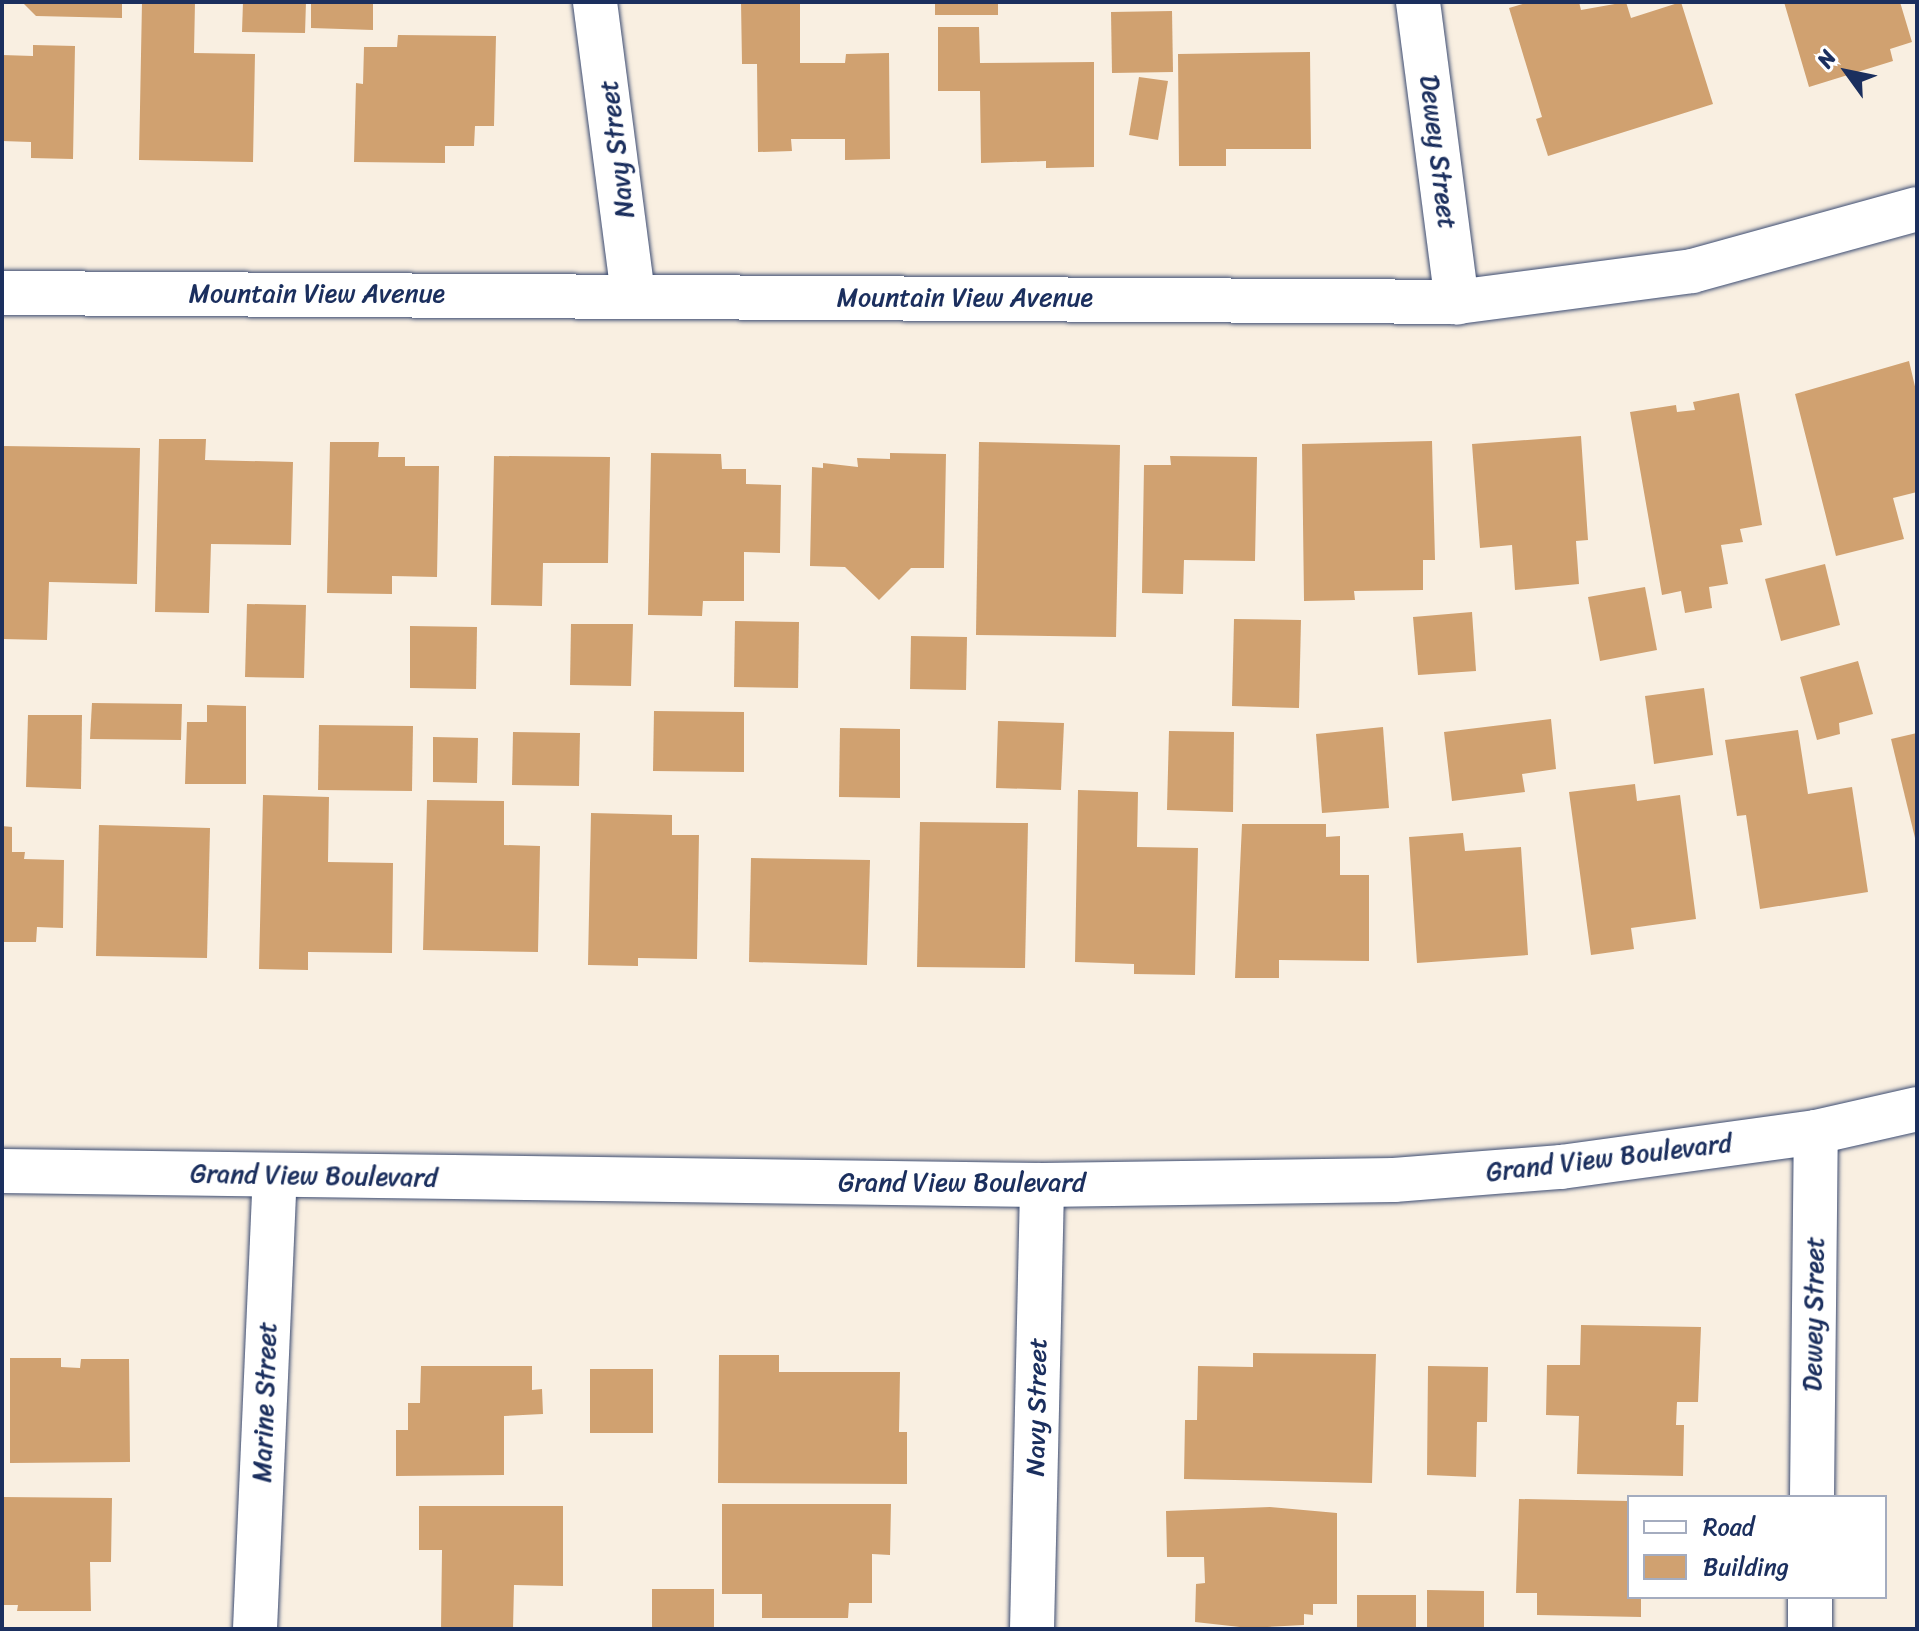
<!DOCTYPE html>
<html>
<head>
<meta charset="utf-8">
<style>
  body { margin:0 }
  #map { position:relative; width:1919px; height:1631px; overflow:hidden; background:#f9efe1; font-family:Sriracha,sans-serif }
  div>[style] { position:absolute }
  .building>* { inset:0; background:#d0a170 }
  .roads { filter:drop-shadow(0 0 2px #3c4c72) drop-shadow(0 0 2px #3c4c72) }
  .minor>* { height:44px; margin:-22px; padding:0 22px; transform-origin:22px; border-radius:22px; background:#fff }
  .tertiary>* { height:44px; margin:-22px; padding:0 22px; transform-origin:22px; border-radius:22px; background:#fff }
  span { translate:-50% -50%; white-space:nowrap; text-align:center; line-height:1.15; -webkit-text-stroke:8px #fff; paint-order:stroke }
  .street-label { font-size:26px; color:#1b2f5e }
  .frame { position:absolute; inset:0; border:4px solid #1b2f5e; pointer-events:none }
  .legend { position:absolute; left:1627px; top:1495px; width:260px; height:104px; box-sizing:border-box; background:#fff; border:2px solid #a4acbf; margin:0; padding:10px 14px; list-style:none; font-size:24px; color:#1b2f5e }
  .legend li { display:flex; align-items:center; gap:16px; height:40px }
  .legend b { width:40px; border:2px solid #a4acbf }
  .north { position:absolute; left:1807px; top:32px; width:80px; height:80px; -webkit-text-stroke:6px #fff; paint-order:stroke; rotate:303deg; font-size:22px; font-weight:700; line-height:32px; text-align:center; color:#1b2f5e }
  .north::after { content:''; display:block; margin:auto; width:28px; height:36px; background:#1b2f5e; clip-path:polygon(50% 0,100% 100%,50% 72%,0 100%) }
</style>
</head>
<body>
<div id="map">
  <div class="building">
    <div style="clip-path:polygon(22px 2px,122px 2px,122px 18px,36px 16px)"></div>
    <div style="clip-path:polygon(142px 2px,195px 2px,194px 53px,255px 54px,253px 162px,139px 160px)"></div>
    <div style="clip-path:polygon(243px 2px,306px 2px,305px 33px,242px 32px)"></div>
    <div style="clip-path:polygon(311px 2px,373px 2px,373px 30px,311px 28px)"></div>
    <div style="clip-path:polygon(741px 2px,800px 2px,800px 63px,845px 63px,846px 54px,889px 53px,890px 159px,845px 160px,845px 139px,791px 139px,792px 151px,758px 152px,757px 64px,742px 64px)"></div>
    <div style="clip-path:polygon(935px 2px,998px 2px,998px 15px,935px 15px)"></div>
    <div style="clip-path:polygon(1529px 2px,1579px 2px,1581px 10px,1626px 2px,1631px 18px,1681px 2px,1713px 104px,1548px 156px,1536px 119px,1542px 117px,1509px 8px)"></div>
    <div style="clip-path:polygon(1784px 2px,1900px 2px,1912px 42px,1890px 49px,1893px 61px,1809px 87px)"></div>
    <div style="clip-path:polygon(1172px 11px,1173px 72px,1112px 73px,1111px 12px)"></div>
    <div style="clip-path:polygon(938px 27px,979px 27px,980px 63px,1094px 62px,1094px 167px,1046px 168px,1046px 161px,981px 163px,980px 91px,938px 91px)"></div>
    <div style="clip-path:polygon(398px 35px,496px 36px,494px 126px,475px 126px,474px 146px,445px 146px,445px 163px,354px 162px,356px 83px,363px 84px,364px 47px,397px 47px)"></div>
    <div style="clip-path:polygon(33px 45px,75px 46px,73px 159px,31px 158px,31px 142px,2px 141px,2px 55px,33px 56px)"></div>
    <div style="clip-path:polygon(1310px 52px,1311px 149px,1226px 149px,1226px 166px,1179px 166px,1178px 54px)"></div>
    <div style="clip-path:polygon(1139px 77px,1168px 81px,1158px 140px,1129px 135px)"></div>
    <div style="clip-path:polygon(1909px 361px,1917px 395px,1917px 492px,1893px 498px,1904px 539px,1836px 556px,1795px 394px)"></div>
    <div style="clip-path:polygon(1739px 393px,1762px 525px,1740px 529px,1743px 542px,1721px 545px,1728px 584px,1709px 587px,1712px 608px,1685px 613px,1681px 591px,1662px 595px,1630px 412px,1676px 405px,1677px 412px,1695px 410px,1693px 402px)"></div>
    <div style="clip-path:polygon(1581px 436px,1588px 540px,1576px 541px,1579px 584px,1515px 590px,1512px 545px,1480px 548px,1472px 444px)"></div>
    <div style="clip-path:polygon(159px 439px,206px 439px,205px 460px,293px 462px,291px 545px,211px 544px,209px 613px,155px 612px)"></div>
    <div style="clip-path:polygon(1432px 441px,1435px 560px,1423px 560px,1423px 590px,1354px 591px,1355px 600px,1304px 601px,1302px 444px)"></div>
    <div style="clip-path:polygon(330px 442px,379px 442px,378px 457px,405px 457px,405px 466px,439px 466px,437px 577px,392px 576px,392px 594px,327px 593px)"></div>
    <div style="clip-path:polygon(979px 442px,1120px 445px,1116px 637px,976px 635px)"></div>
    <div style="clip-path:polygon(2px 446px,140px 448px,137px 584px,49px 582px,47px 640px,2px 639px)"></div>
    <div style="clip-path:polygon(651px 453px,721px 454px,722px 469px,746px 469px,746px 484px,781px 485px,780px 553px,744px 552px,744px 601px,703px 601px,702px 616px,648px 615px)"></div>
    <div style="clip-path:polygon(890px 453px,946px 454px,944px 568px,911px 568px,879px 600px,845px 567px,810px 566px,812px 467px,823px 468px,823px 463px,858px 467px,857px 458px,890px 459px)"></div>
    <div style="clip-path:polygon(494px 456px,610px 457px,608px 563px,543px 563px,542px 606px,491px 605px)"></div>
    <div style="clip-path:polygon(1170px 456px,1257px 457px,1255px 561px,1184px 560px,1183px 594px,1142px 593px,1144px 465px,1171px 465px)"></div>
    <div style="clip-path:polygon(1825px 564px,1840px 625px,1781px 641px,1765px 579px)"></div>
    <div style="clip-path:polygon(1645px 587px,1657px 650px,1600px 661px,1588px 597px)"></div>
    <div style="clip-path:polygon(247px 604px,306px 605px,304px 678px,245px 677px)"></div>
    <div style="clip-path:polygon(1472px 612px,1476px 671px,1418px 675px,1413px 617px)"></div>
    <div style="clip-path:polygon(1234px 619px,1301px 620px,1299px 708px,1232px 706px)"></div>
    <div style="clip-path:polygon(735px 621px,799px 622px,798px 688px,734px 687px)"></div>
    <div style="clip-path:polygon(571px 624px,633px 624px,631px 686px,570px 685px)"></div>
    <div style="clip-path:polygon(410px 626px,477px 627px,476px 689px,410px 688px)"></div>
    <div style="clip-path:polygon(911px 636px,967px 637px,966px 690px,910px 689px)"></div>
    <div style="clip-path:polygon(1858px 661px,1873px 714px,1839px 723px,1840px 734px,1817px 740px,1800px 677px)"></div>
    <div style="clip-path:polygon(1704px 688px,1713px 755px,1654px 764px,1645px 696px)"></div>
    <div style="clip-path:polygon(92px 703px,182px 704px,181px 740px,90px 739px)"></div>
    <div style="clip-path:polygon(207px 705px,246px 706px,246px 784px,185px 784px,187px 722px,207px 722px)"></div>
    <div style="clip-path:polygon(654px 711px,744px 712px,744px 772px,653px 771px)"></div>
    <div style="clip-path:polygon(28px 715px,82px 715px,81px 789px,26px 787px)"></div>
    <div style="clip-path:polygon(1551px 719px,1556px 769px,1522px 774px,1525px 792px,1452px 801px,1444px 732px)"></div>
    <div style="clip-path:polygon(998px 721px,1064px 723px,1061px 790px,996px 788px)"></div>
    <div style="clip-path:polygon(319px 725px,413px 726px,412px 791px,318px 790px)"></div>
    <div style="clip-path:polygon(1383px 727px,1389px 808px,1322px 813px,1316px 734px)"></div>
    <div style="clip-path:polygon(840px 728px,900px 729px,900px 798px,839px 797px)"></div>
    <div style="clip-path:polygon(1798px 730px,1808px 794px,1852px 787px,1868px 892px,1760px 909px,1746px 815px,1737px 816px,1725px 740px)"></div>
    <div style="clip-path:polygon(1169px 731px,1234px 732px,1233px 812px,1167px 810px)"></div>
    <div style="clip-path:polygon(513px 732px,580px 733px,579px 786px,512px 785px)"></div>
    <div style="clip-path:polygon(1917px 733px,1917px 842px,1916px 842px,1891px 739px)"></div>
    <div style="clip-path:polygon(433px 737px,478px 738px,477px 783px,433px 782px)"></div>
    <div style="clip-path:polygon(1635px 784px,1637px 801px,1680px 795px,1696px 919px,1631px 928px,1634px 949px,1591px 955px,1569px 792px)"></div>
    <div style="clip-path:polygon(1078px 790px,1138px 792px,1137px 847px,1198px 848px,1195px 975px,1134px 974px,1134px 964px,1075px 962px)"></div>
    <div style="clip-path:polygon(263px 795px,329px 797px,328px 862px,393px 863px,392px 953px,308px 952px,308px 970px,259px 969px)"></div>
    <div style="clip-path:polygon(427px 800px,504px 801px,504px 845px,540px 846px,538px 952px,423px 950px)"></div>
    <div style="clip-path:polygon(591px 813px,672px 815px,672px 835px,699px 835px,697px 959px,638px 958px,638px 966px,588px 965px)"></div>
    <div style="clip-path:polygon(920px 822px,1028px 823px,1025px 968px,917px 967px)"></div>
    <div style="clip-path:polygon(1242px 824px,1326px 824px,1326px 837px,1340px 836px,1340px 875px,1369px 875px,1369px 961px,1279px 960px,1279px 978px,1235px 978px)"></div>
    <div style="clip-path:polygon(99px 825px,210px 828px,207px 958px,96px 956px)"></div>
    <div style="clip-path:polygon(2px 826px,12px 827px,12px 852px,25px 852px,24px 859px,64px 860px,63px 928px,37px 927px,36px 942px,2px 942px)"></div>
    <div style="clip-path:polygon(1463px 833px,1465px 851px,1521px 847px,1528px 955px,1417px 963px,1409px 837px)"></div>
    <div style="clip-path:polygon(751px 858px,870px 860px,867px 965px,749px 962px)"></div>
    <div style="clip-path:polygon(1581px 1325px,1701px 1327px,1698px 1402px,1677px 1402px,1676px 1425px,1684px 1425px,1683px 1476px,1577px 1474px,1579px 1416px,1546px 1415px,1547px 1365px,1580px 1365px)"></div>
    <div style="clip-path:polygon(1253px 1353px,1376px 1354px,1372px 1483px,1184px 1479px,1185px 1420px,1197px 1420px,1198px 1366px,1253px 1367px)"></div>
    <div style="clip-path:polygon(719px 1355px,779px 1355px,779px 1372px,900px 1372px,899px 1432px,907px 1432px,907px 1484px,718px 1483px)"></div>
    <div style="clip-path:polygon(10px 1358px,61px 1358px,61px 1367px,80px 1368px,81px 1359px,129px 1359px,130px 1462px,10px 1463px)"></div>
    <div style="clip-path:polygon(421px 1366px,532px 1366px,532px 1390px,542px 1389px,543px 1414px,504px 1416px,504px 1475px,396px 1476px,396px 1430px,408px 1430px,408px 1403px,420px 1403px)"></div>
    <div style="clip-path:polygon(1428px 1366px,1488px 1367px,1487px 1422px,1477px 1422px,1476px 1477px,1427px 1475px)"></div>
    <div style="clip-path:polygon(590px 1369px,653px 1369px,653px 1433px,590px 1433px)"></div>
    <div style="clip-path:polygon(2px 1497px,112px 1498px,111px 1562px,90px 1562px,91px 1611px,17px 1611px,18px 1605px,2px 1605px)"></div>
    <div style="clip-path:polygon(1519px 1499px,1629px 1501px,1629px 1597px,1641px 1597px,1641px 1617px,1537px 1615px,1537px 1593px,1516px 1593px)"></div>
    <div style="clip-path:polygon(722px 1504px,891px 1504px,890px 1555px,872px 1554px,872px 1603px,849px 1603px,848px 1618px,762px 1618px,762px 1594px,722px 1594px)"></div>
    <div style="clip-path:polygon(419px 1506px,563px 1506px,563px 1586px,514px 1585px,513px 1629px,441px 1629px,442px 1550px,419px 1550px)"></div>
    <div style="clip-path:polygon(1270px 1507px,1337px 1513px,1337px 1604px,1313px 1604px,1313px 1615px,1304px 1614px,1304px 1625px,1249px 1628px,1195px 1622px,1196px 1584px,1205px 1583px,1204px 1557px,1167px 1557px,1166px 1511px)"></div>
    <div style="clip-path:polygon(652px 1589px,714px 1589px,714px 1629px,652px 1629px)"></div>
    <div style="clip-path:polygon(1427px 1590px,1484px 1591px,1484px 1629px,1427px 1629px)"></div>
    <div style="clip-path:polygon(1357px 1595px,1416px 1595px,1416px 1629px,1357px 1629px)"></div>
  </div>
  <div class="roads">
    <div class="minor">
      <div style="left:595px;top:2px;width:296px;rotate:82.6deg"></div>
      <div style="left:1418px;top:2px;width:303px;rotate:82.6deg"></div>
      <div style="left:2px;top:293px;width:1455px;rotate:0.35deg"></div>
      <div style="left:1457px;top:302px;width:237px;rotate:-7.5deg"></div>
      <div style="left:1692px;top:271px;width:233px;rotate:-15.4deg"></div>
      <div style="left:1812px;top:1497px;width:365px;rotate:-89.4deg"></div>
      <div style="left:255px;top:1629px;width:454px;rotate:-87.5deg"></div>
      <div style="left:1032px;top:1629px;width:444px;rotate:-88.7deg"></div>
      <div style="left:1810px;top:1629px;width:32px;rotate:-90deg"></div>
    </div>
    <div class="tertiary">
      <div style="left:2px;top:1171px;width:1040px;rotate:0.77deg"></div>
      <div style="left:1042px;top:1185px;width:352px;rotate:-0.8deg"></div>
      <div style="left:1394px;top:1180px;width:168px;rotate:-4.5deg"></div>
      <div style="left:1561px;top:1167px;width:257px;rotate:-7.8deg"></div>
      <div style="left:1816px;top:1132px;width:104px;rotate:-12.8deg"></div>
    </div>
  </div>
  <div class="street-label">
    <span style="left:617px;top:149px;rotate:-97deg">Navy Street</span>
    <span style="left:1438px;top:152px;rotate:83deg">Dewey Street</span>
    <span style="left:317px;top:294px">Mountain View Avenue</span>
    <span style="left:965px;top:298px">Mountain View Avenue</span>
    <span style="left:1609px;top:1158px;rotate:-7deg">Grand View Boulevard</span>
    <span style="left:314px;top:1176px;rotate:1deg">Grand View Boulevard</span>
    <span style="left:962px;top:1183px">Grand View Boulevard</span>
    <span style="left:1814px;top:1314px;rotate:-89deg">Dewey Street</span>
    <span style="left:265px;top:1402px;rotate:-88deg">Marine Street</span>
    <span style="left:1037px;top:1407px;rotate:-89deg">Navy Street</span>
  </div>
  <div class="frame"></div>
  <ul class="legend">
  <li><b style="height:10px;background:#fff"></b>Road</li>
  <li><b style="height:22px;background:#d0a170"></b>Building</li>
  </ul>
  <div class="north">N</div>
</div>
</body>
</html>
